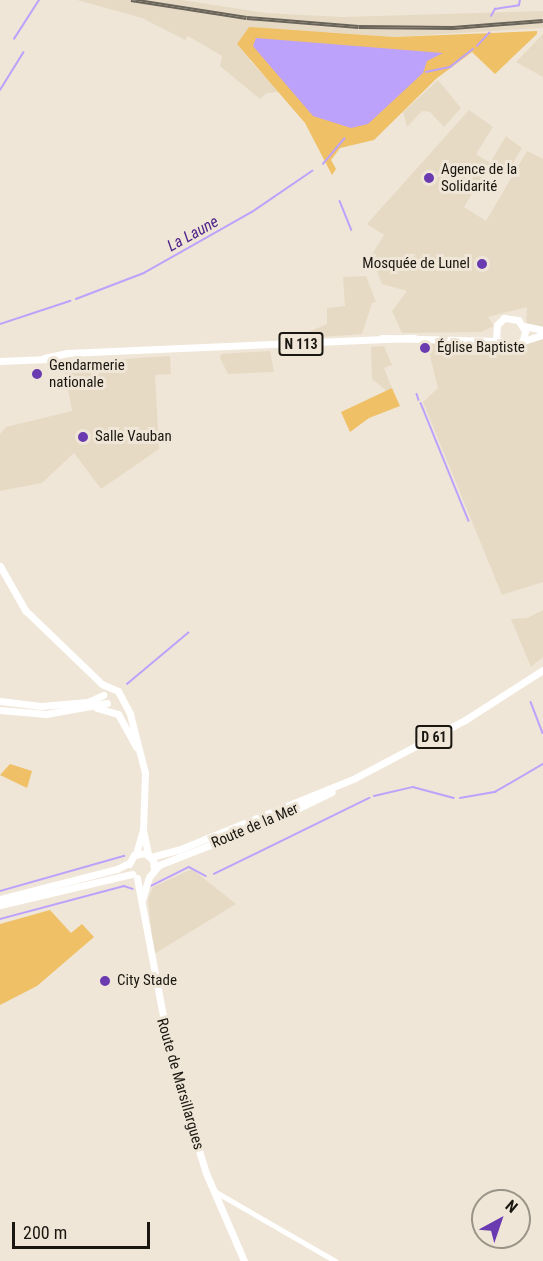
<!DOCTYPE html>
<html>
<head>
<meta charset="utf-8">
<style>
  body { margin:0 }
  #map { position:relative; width:543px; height:1261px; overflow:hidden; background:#efe6d7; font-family:"Roboto Condensed",sans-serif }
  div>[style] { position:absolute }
  .built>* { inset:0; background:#e7dac4 }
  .green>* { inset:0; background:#efc065 }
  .water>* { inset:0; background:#bda2fb }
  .stream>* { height:1.5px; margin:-0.75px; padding:0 0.75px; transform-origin:0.75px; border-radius:0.75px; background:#bda2fb }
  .minor>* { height:5px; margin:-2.5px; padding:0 2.5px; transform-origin:2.5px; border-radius:2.5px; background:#fff }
  .major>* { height:7px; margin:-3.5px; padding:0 3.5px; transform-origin:3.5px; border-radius:3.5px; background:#fff }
  .rail>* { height:4px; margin-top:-2px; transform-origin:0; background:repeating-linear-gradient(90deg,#efe6d7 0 4.5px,#69645a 0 9px); box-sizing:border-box; border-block:2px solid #69645a }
  .dots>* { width:16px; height:16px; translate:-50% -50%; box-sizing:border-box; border:3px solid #efe6d7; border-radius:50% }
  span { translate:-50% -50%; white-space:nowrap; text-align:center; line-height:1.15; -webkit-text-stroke:6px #efe6d7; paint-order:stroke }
  .shield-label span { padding:2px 4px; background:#efe6d7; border:2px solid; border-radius:4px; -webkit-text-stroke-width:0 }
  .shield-label { font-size:14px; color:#1a1711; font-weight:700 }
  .poi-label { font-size:15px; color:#1a1711 }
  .left { translate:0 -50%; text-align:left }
  .right { translate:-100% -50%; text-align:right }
  .street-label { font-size:15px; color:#1a1711 }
  .water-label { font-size:16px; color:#4f248a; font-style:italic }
  .north { position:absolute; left:471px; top:1189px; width:60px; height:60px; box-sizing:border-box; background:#efe6d7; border:2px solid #9a9388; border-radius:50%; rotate:40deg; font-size:16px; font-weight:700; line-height:24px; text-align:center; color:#1a1711 }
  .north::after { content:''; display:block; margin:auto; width:21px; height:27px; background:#6a3ab1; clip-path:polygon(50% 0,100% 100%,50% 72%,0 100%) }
  .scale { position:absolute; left:12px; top:1222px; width:138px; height:27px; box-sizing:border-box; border:3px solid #1a1711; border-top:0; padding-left:8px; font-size:18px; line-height:21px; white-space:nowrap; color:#1a1711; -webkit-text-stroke:4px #efe6d7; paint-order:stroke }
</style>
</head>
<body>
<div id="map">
  <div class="built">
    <div style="clip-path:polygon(77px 0,182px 0,266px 13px,343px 17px,543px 11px,543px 28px,394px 37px,325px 32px,249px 60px,281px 92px,267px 93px,260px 99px,220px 66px,222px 56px,188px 36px,185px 40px,142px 18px)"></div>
    <div style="clip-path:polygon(543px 34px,543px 77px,516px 62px)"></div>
    <div style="clip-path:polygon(438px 80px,461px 108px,444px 127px,430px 112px,422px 111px,407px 127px,403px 112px)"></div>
    <div style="clip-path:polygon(469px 110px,493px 127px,476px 154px,490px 163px,506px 136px,522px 148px,507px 173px,490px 164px,464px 207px,486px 221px,527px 151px,543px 159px,543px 329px,526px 324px,527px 307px,488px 317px,494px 326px,481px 332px,402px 333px,392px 311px,407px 291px,382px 284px,371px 256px,384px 235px,367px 224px)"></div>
    <div style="clip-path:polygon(366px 276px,376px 302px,372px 303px,362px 334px,307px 338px,306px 333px,327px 324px,327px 308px,345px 306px,343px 277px)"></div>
    <div style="clip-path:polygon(532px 339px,543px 339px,543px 582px,502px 595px,423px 402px,438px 388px,427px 344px,491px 341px,503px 351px,522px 349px)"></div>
    <div style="clip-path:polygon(384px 346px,392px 365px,384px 368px,392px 388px,388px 392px,372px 379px,371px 347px)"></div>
    <div style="clip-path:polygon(270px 351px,274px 372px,228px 374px,220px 358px,221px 354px)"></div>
    <div style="clip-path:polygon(170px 356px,171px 374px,155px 375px,159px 449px,101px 489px,74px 453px,42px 483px,0 491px,0 434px,6px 427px,72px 411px,63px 363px)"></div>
    <div style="clip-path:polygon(543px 610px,543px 657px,531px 667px,511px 619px,527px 618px)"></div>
    <div style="clip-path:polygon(192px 869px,236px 904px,154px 954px,148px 900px,153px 887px)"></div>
  </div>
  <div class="green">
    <div style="clip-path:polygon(249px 27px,394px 37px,537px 31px,537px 34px,495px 74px,472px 52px,437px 78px,374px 140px,340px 148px,331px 160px,336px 169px,332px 175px,305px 123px,237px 44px)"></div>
    <div style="clip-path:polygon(392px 388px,400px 406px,369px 418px,350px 432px,341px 412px)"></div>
    <div style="clip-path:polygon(10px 764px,32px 771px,27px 788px,0 775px)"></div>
    <div style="clip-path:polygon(50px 910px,71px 933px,82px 924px,94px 937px,37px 986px,0 1005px,0 924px)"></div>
  </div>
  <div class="water">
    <div style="clip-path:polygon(256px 38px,443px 53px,427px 61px,423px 73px,368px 124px,351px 128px,313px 116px,253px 46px)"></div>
  </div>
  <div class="stream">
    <div style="left:491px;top:16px;width:8px;rotate:-60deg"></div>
    <div style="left:495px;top:9px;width:24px;rotate:-9deg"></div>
    <div style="left:519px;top:5px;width:5px;rotate:-79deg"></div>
    <div style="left:14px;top:39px;width:46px;rotate:-57.3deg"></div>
    <div style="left:477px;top:46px;width:18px;rotate:-47deg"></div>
    <div style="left:426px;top:72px;width:25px;rotate:-12deg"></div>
    <div style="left:450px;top:67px;width:29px;rotate:-38deg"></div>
    <div style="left:0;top:90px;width:44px;rotate:-58.1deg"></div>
    <div style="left:323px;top:164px;width:33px;rotate:-50deg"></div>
    <div style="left:340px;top:201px;width:31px;rotate:68deg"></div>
    <div style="left:76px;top:299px;width:73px;rotate:-20.9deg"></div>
    <div style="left:144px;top:273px;width:124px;rotate:-29.5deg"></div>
    <div style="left:252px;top:212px;width:73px;rotate:-34.3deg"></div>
    <div style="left:0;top:324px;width:74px;rotate:-18.2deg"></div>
    <div style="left:417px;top:394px;width:6px;rotate:72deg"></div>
    <div style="left:421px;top:403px;width:127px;rotate:67.9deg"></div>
    <div style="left:127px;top:684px;width:80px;rotate:-39.9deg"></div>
    <div style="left:531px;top:702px;width:33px;rotate:69deg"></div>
    <div style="left:374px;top:796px;width:40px;rotate:-13deg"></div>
    <div style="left:413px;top:787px;width:42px;rotate:15deg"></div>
    <div style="left:460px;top:798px;width:36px;rotate:-10deg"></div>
    <div style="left:495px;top:792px;width:56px;rotate:-30.3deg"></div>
    <div style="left:214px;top:874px;width:173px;rotate:-26.1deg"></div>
    <div style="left:151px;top:886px;width:42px;rotate:-26.6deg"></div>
    <div style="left:189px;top:867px;width:19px;rotate:28deg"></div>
    <div style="left:0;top:891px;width:129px;rotate:-15.8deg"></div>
    <div style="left:0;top:919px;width:128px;rotate:-14.9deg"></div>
    <div style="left:124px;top:886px;width:9px;rotate:18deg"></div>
  </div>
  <div class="minor">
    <div style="left:214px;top:1191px;width:140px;rotate:30deg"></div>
  </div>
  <div class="major">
    <div style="left:524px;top:326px;width:19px;rotate:12deg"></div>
    <div style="left:382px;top:338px;width:115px;rotate:1.5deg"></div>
    <div style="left:523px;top:340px;width:9px;rotate:-77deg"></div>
    <div style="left:525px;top:331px;width:13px;rotate:-122deg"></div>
    <div style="left:518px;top:320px;width:14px;rotate:-172deg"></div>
    <div style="left:504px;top:318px;width:10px;rotate:135deg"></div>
    <div style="left:497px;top:325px;width:13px;rotate:94deg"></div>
    <div style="left:496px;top:338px;width:13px;rotate:45deg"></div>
    <div style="left:505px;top:347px;width:40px;rotate:-18deg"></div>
    <div style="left:44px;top:358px;width:24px;rotate:-12deg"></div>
    <div style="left:67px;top:353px;width:347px;rotate:-2.5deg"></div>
    <div style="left:0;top:361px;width:48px;rotate:-2.4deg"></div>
    <div style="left:0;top:566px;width:51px;rotate:60.4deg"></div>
    <div style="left:25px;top:610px;width:107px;rotate:43.9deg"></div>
    <div style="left:102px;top:684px;width:17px;rotate:24deg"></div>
    <div style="left:118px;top:691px;width:26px;rotate:62deg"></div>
    <div style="left:130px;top:714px;width:61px;rotate:75.7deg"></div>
    <div style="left:145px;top:773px;width:57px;rotate:92deg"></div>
    <div style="left:143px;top:830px;width:25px;rotate:78deg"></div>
    <div style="left:0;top:701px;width:41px;rotate:7deg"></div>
    <div style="left:41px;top:706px;width:47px;rotate:-4.9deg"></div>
    <div style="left:88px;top:702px;width:17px;rotate:-25deg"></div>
    <div style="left:97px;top:708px;width:22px;rotate:16deg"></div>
    <div style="left:118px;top:714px;width:38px;rotate:61deg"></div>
    <div style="left:0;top:710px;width:46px;rotate:5deg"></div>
    <div style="left:46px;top:714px;width:62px;rotate:-10.2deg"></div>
    <div style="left:136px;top:854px;width:25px;rotate:-74deg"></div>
    <div style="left:151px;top:857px;width:28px;rotate:-15deg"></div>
    <div style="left:178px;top:850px;width:191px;rotate:-22.1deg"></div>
    <div style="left:355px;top:778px;width:124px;rotate:-27.8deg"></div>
    <div style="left:465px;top:720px;width:93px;rotate:-32.7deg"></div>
    <div style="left:129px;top:864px;width:10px;rotate:-61deg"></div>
    <div style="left:134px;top:855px;width:11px;rotate:-10deg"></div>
    <div style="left:145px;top:853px;width:11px;rotate:41deg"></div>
    <div style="left:153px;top:860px;width:9px;rotate:84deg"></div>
    <div style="left:137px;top:878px;width:189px;rotate:79.3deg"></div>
    <div style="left:172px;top:1064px;width:114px;rotate:72.7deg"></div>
    <div style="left:206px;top:1173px;width:96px;rotate:66.6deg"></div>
    <div style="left:0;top:899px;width:121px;rotate:-14.4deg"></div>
    <div style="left:117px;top:869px;width:13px;rotate:-27deg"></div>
    <div style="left:142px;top:900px;width:24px;rotate:-73deg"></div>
    <div style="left:149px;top:877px;width:16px;rotate:-50deg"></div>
    <div style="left:159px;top:865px;width:123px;rotate:-21.4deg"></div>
    <div style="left:274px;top:820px;width:64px;rotate:-25.8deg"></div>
    <div style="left:0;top:905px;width:136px;rotate:-13.2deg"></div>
  </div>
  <div class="rail">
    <div style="left:131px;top:0;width:117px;rotate:8.8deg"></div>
    <div style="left:247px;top:18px;width:112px;rotate:4.6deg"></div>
    <div style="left:359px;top:27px;width:94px;rotate:0.6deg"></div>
    <div style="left:453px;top:28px;width:90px;rotate:-4.4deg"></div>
  </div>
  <div class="dots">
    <div style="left:429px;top:178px;background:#6a3ab1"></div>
    <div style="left:482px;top:264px;background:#6a3ab1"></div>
    <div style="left:425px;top:348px;background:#6a3ab1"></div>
    <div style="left:37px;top:374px;background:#6a3ab1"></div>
    <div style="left:83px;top:437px;background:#6a3ab1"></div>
    <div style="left:105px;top:981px;background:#6a3ab1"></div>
  </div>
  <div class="shield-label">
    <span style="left:301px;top:344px">N 113</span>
    <span style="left:434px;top:737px">D 61</span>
  </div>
  <div class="poi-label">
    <span class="left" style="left:441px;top:178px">Agence de la<br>Solidarité</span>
    <span class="right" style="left:470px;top:264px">Mosquée de Lunel</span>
    <span class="left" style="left:437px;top:348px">Église Baptiste</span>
    <span class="left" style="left:49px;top:374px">Gendarmerie<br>nationale</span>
    <span class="left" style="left:95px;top:437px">Salle Vauban</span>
    <span class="left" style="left:117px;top:981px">City Stade</span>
  </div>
  <div class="street-label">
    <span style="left:255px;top:826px;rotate:-23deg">Route de la Mer</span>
    <span style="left:180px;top:1084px;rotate:74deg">Route de Marsillargues</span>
  </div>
  <div class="water-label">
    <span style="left:193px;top:234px;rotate:-29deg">La Laune</span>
  </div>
  <div class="north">N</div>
  <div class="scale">200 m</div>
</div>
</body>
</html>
